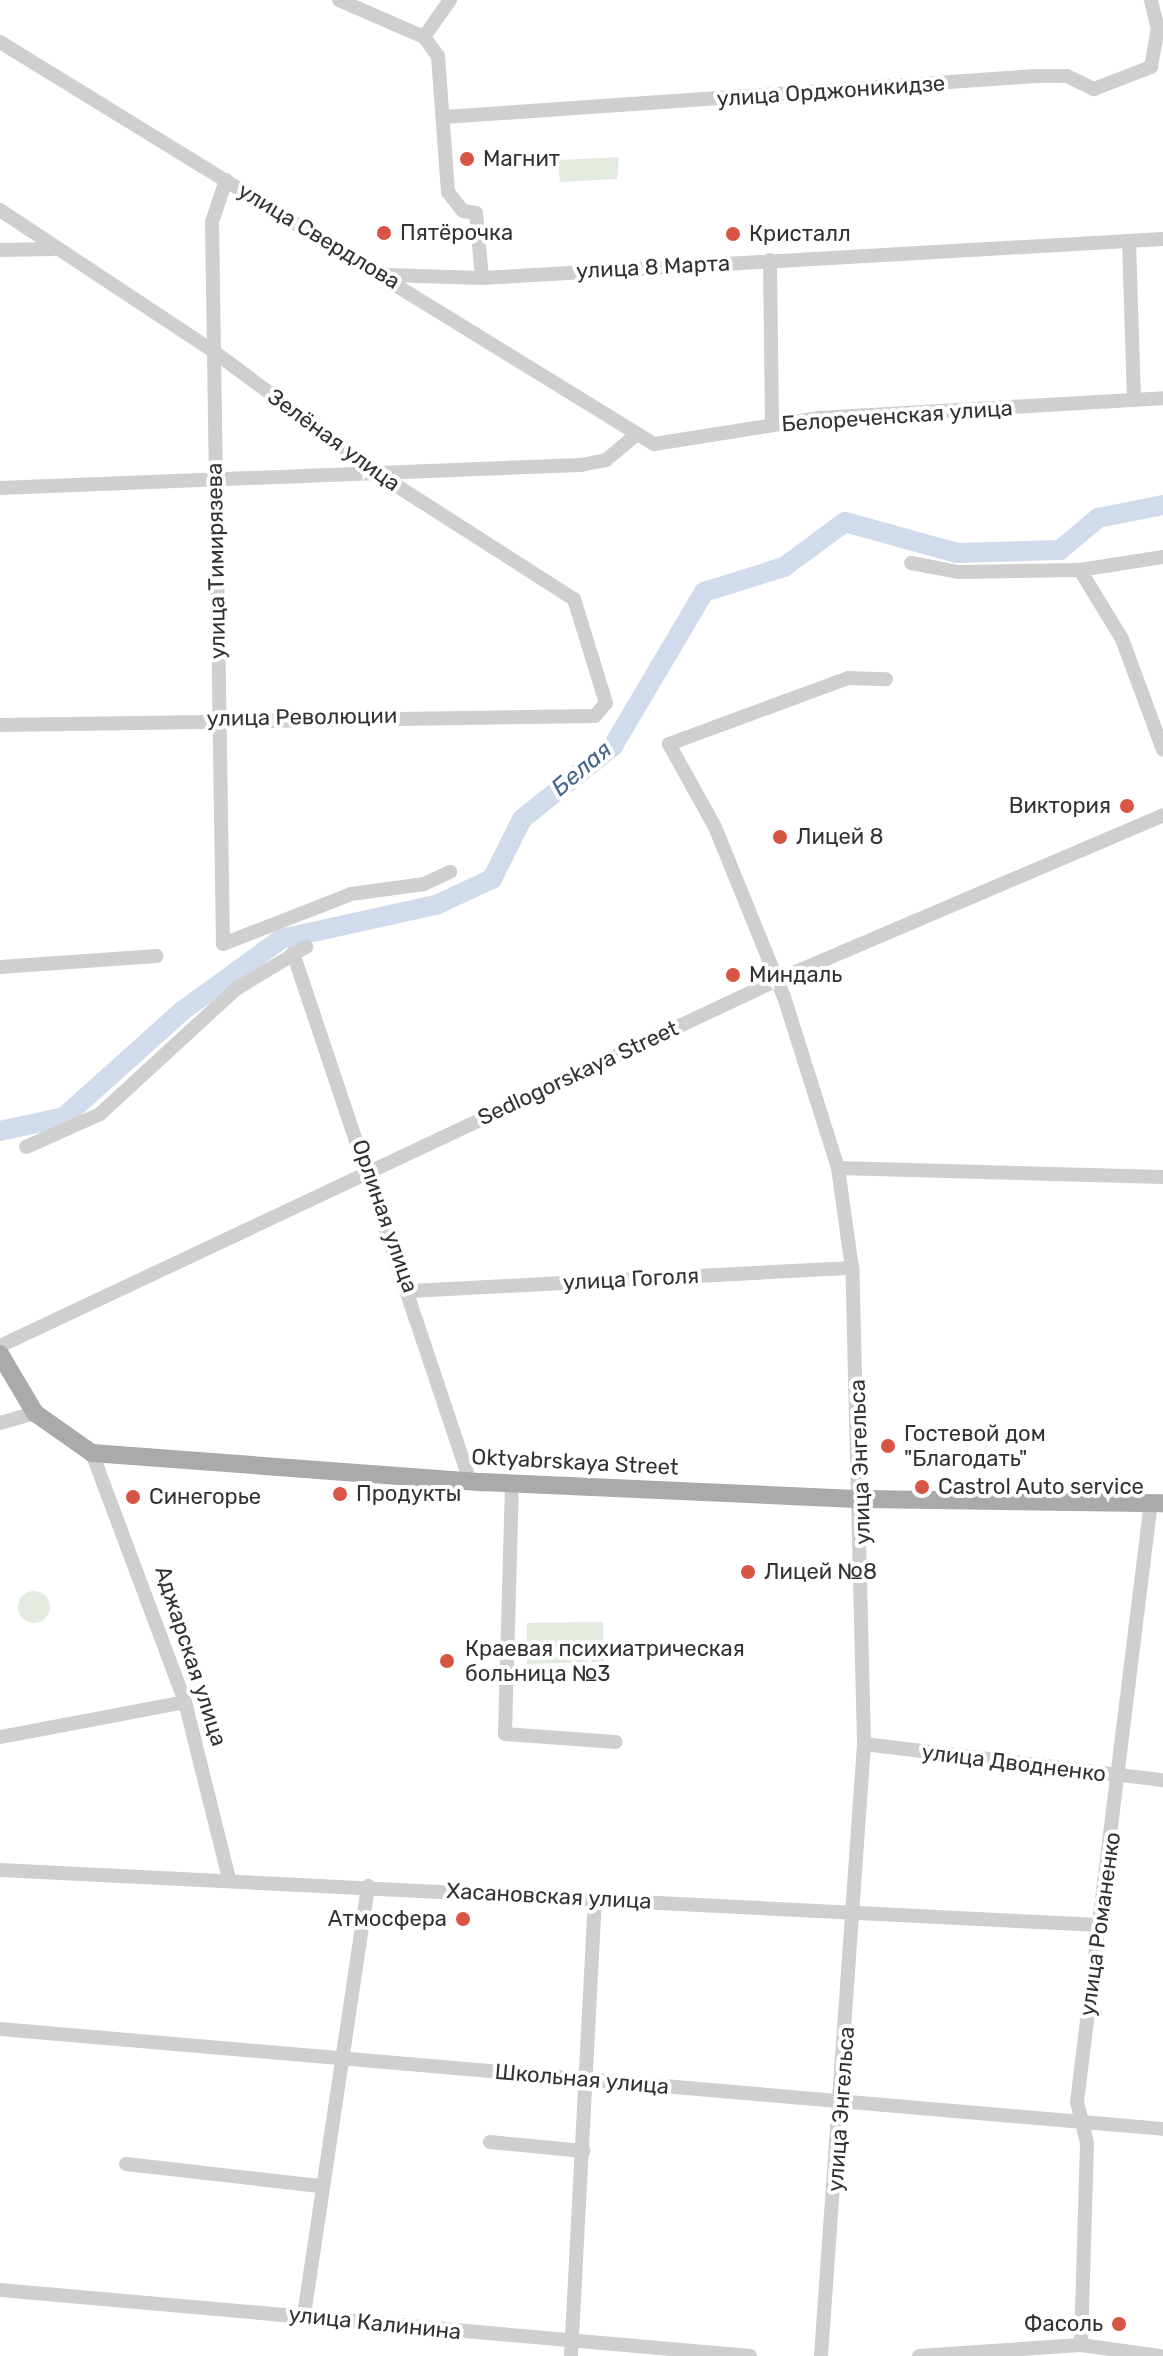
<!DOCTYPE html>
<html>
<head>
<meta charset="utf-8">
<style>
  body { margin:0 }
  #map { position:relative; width:1163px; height:2356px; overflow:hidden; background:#fff; font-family:Rubik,sans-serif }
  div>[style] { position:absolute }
  .green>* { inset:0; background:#e3eadf }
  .round { border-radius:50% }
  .river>* { height:20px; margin:-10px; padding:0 10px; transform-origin:10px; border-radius:10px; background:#d0dbeb }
  .minor>* { height:14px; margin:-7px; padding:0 7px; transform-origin:7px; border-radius:7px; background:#cfcfcf }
  .major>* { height:18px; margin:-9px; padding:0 9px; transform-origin:9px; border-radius:9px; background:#aaa }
  .dots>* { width:22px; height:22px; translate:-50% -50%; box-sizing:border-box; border:4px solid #fff; border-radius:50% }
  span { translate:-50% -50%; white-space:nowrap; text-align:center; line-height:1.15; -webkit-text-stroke:8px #fff; paint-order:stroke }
  .street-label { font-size:22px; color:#323232 }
  .poi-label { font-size:22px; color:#323232 }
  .left { translate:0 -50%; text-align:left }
  .right { translate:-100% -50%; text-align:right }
  .water-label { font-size:24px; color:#45658e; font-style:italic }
</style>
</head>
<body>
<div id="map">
  <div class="green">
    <div style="clip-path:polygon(619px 157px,617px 179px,560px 182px,558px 160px)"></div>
    <div class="round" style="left:18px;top:1591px;width:32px;height:32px"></div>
    <div style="clip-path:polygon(603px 1622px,604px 1662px,527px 1664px,527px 1623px)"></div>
  </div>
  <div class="river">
    <div style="left:0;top:1131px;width:66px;rotate:-12.3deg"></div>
    <div style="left:64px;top:1117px;width:159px;rotate:-41.9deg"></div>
    <div style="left:182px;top:1011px;width:122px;rotate:-36deg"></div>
    <div style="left:281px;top:939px;width:159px;rotate:-12.4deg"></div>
    <div style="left:436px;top:905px;width:62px;rotate:-24.9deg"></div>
    <div style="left:492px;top:879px;width:67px;rotate:-63.4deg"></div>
    <div style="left:522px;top:819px;width:117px;rotate:-38.7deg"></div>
    <div style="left:613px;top:746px;width:179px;rotate:-59.4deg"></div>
    <div style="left:704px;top:592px;width:84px;rotate:-17.4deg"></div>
    <div style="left:784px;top:567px;width:76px;rotate:-36.4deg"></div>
    <div style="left:845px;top:522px;width:116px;rotate:15.5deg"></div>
    <div style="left:957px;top:553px;width:103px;rotate:-1.7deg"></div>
    <div style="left:1060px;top:550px;width:50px;rotate:-40.1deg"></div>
    <div style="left:1098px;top:518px;width:66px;rotate:-11.3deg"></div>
  </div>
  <div class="minor">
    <div style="left:339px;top:0;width:93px;rotate:23.5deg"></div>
    <div style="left:450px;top:0;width:45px;rotate:125.1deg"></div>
    <div style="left:424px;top:37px;width:24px;rotate:54deg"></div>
    <div style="left:438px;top:56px;width:136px;rotate:85.8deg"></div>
    <div style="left:448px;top:192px;width:24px;rotate:52deg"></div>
    <div style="left:463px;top:211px;width:13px;rotate:9deg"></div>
    <div style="left:476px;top:213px;width:65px;rotate:84.7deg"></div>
    <div style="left:0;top:42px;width:768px;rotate:31.58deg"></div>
    <div style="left:654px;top:444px;width:167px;rotate:-9deg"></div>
    <div style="left:819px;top:418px;width:345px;rotate:-3.3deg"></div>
    <div style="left:445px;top:117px;width:592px;rotate:-3.97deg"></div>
    <div style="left:1036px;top:76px;width:31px"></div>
    <div style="left:1067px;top:76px;width:30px;rotate:26deg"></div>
    <div style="left:1094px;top:89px;width:61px;rotate:-21.1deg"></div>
    <div style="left:1151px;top:67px;width:39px;rotate:-80deg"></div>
    <div style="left:1158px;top:29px;width:30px;rotate:-104deg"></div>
    <div style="left:226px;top:180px;width:44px;rotate:108.4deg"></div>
    <div style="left:212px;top:222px;width:722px;rotate:89.13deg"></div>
    <div style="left:223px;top:944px;width:137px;rotate:-21.3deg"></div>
    <div style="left:351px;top:894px;width:74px;rotate:-7.8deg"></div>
    <div style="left:424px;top:884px;width:29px;rotate:-25deg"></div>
    <div style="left:0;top:210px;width:255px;rotate:33.5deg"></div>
    <div style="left:213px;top:351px;width:212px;rotate:36.5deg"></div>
    <div style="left:383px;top:477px;width:227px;rotate:32.6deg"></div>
    <div style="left:574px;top:599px;width:109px;rotate:72.9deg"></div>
    <div style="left:606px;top:703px;width:17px;rotate:130deg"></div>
    <div style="left:595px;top:716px;width:595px;rotate:179.13deg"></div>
    <div style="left:1129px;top:241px;width:159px;rotate:88.2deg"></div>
    <div style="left:0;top:250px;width:53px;rotate:-1.1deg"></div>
    <div style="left:770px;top:260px;width:164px;rotate:89.3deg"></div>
    <div style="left:387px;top:275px;width:95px;rotate:1.8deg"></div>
    <div style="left:482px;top:278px;width:682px;rotate:-3.28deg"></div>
    <div style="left:0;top:488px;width:581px;rotate:-2.27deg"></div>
    <div style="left:581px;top:465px;width:25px;rotate:-11deg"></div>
    <div style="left:606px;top:460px;width:39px;rotate:-40deg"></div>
    <div style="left:911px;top:563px;width:49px;rotate:10.6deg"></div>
    <div style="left:959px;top:572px;width:121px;rotate:-0.9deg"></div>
    <div style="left:1080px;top:570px;width:84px;rotate:-8.9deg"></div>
    <div style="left:1080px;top:570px;width:81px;rotate:58.7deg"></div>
    <div style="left:1122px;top:639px;width:118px;rotate:69.7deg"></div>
    <div style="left:293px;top:953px;width:557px;rotate:71.47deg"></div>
    <div style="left:0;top:967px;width:157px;rotate:-4deg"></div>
    <div style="left:26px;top:1147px;width:81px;rotate:-24deg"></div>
    <div style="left:100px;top:1114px;width:185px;rotate:-42.6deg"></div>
    <div style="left:236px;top:989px;width:82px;rotate:-31deg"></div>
    <div style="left:838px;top:1168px;width:325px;rotate:1.6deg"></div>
    <div style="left:411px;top:1291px;width:442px;rotate:-3deg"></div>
    <div style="left:0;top:1346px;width:859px;rotate:-25.22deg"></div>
    <div style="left:777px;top:980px;width:420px;rotate:-23.1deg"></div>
    <div style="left:0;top:1423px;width:36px;rotate:-16deg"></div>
    <div style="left:92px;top:1453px;width:266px;rotate:69.5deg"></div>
    <div style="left:185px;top:1702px;width:182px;rotate:76deg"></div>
    <div style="left:512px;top:1483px;width:251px;rotate:91.6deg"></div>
    <div style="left:505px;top:1734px;width:111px;rotate:4.1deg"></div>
    <div style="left:0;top:1737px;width:188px;rotate:-10.7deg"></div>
    <div style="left:864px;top:1744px;width:301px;rotate:6.9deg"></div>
    <div style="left:0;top:1870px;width:1100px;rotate:2.87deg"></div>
    <div style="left:0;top:2029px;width:1167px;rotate:4.91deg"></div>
    <div style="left:490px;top:2142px;width:94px;rotate:5.5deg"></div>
    <div style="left:126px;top:2164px;width:195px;rotate:6.5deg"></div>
    <div style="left:0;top:2290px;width:753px;rotate:5.03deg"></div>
    <div style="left:304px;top:2315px;width:434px;rotate:-81.5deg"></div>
    <div style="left:1081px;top:2345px;width:202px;rotate:-88.3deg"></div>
    <div style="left:1087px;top:2143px;width:42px;rotate:-103.7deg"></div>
    <div style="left:1077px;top:2102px;width:605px;rotate:-82.97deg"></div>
    <div style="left:571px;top:2356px;width:457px;rotate:-87deg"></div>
    <div style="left:821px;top:2356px;width:614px;rotate:-85.98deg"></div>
    <div style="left:864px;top:1744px;width:476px;rotate:-91.4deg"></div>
    <div style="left:852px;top:1268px;width:101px;rotate:-98deg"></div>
    <div style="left:838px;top:1168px;width:179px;rotate:-107.5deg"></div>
    <div style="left:784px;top:997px;width:183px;rotate:-112.1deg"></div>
    <div style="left:715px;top:827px;width:95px;rotate:-119deg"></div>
    <div style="left:669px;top:744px;width:191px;rotate:-20.2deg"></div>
    <div style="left:848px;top:678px;width:38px;rotate:2deg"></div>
    <div style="left:919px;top:2356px;width:162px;rotate:-3.9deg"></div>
    <div style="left:1081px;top:2345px;width:79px;rotate:8deg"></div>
  </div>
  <div class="major">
    <div style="left:0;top:1354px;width:69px;rotate:59.3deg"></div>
    <div style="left:35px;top:1413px;width:70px;rotate:35.1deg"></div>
    <div style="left:92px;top:1453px;width:391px;rotate:4.3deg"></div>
    <div style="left:482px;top:1482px;width:380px;rotate:2.6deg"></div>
    <div style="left:862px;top:1499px;width:301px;rotate:0.8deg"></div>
  </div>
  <div class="dots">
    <div style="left:467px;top:159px;background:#d85545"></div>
    <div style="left:384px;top:233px;background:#d85545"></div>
    <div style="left:733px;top:234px;background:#d85545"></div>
    <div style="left:1127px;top:806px;background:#d85545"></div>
    <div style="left:780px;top:837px;background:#d85545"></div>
    <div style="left:733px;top:975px;background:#d85545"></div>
    <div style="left:888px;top:1446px;background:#d85545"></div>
    <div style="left:922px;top:1487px;background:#d85545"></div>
    <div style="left:340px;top:1494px;background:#d85545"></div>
    <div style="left:133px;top:1497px;background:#d85545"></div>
    <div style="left:748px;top:1572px;background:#d85545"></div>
    <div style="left:447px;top:1661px;background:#d85545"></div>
    <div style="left:463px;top:1919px;background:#d85545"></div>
    <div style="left:1119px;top:2324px;background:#d85545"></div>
  </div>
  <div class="street-label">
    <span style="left:831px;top:91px;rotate:-4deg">улица Орджоникидзе</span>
    <span style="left:319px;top:236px;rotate:31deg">улица Свердлова</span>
    <span style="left:653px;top:267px;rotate:-3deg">улица 8 Марта</span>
    <span style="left:897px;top:416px;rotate:-4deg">Белореченская улица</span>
    <span style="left:334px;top:440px;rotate:36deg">Зелёная улица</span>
    <span style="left:216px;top:561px;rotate:-91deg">улица Тимирязева</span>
    <span style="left:302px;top:717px;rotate:-1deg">улица Революции</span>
    <span style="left:578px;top:1073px;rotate:-25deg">Sedlogorskaya Street</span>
    <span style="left:385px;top:1216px;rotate:71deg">Орлиная улица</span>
    <span style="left:631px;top:1279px;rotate:-3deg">улица Гоголя</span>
    <span style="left:575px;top:1462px;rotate:3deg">Oktyabrskaya Street</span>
    <span style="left:860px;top:1462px;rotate:-92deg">улица Энгельса</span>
    <span style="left:191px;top:1656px;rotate:72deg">Аджарская улица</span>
    <span style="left:1014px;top:1763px;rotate:7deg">улица Дводненко</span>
    <span style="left:549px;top:1896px;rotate:3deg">Хасановская улица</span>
    <span style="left:1100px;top:1924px;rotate:-82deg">улица Романенко</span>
    <span style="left:582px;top:2079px;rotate:5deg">Школьная улица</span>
    <span style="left:841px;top:2109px;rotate:-86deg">улица Энгельса</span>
    <span style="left:375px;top:2323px;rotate:6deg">улица Калинина</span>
  </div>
  <div class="poi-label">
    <span class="left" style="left:483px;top:159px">Магнит</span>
    <span class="left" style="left:400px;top:233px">Пятёрочка</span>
    <span class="left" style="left:749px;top:234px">Кристалл</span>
    <span class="right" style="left:1111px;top:806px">Виктория</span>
    <span class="left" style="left:796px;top:837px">Лицей 8</span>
    <span class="left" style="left:749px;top:975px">Миндаль</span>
    <span class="left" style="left:904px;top:1446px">Гостевой дом<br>"Благодать"</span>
    <span class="left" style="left:938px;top:1487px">Castrol Auto service</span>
    <span class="left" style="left:356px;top:1494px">Продукты</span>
    <span class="left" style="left:149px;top:1497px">Синегорье</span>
    <span class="left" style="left:764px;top:1572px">Лицей №8</span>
    <span class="left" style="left:465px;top:1661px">Краевая психиатрическая<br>больница №3</span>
    <span class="right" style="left:447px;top:1919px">Атмосфера</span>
    <span class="right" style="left:1103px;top:2324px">Фасоль</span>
  </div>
  <div class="water-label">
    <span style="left:582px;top:769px;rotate:-40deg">Белая</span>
  </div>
</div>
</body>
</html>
